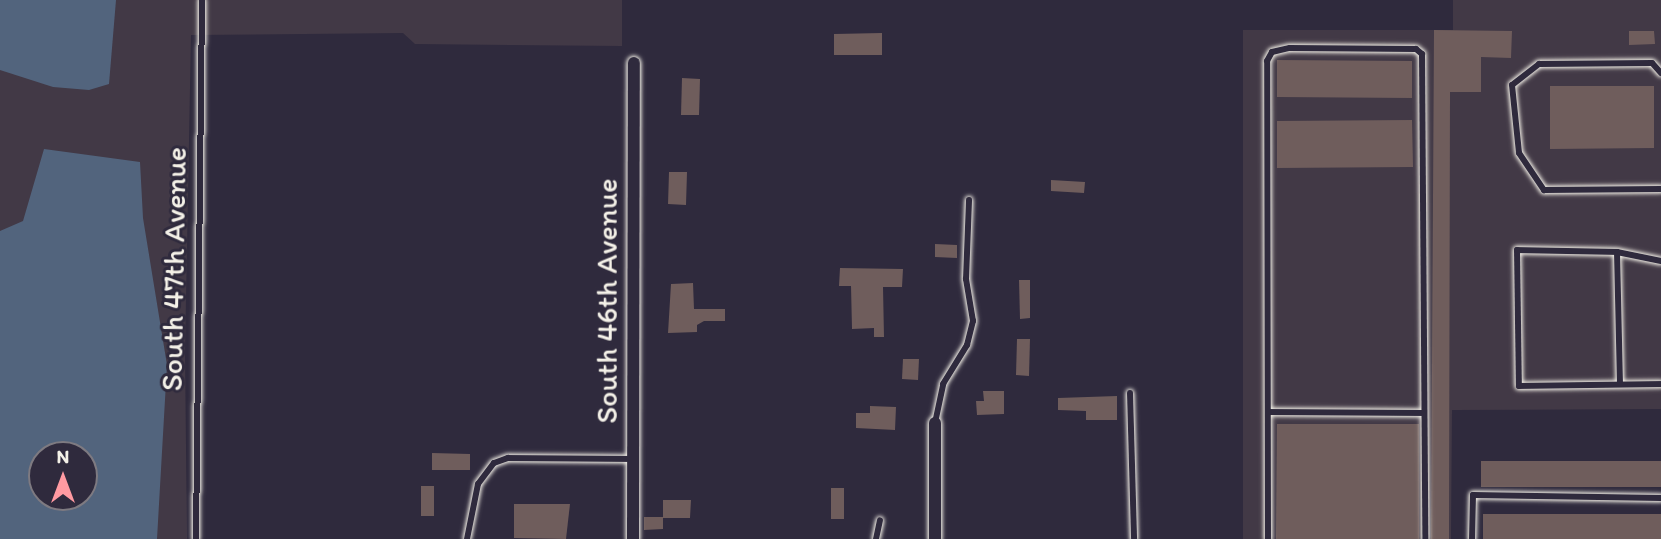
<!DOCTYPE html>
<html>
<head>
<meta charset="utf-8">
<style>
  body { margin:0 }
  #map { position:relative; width:1661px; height:539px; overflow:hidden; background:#2f2a3d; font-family:Itim,sans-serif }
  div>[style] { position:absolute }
  .built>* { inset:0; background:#423946 }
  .water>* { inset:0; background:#52647d }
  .building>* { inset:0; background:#6f5d5c }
  .roads { filter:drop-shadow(0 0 2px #f4f1e8) drop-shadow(0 0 2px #f4f1e8) }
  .service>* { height:6px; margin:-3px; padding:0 3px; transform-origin:3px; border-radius:3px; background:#2f2a3d }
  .minor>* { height:12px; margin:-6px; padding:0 6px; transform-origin:6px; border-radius:6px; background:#2f2a3d }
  span { translate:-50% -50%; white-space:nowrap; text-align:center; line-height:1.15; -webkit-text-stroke:6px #2f2a3d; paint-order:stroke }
  .street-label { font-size:30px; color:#f4f1e8 }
  .north { position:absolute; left:28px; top:441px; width:70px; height:70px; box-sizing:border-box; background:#2f2a3d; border:2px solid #7e7a81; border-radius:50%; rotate:0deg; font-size:19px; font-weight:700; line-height:28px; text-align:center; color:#f4f1e8 }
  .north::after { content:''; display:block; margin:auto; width:24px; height:32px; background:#ff9aa2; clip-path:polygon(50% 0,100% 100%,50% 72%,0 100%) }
</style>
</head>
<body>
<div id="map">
  <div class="built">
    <div style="clip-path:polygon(evenodd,0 0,622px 0,622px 46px,415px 44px,403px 33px,191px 35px,185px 353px,187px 539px,0 539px,0 0,42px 455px,84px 455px,84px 497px,42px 497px,42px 455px)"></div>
    <div style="clip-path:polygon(1453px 0,1661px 0,1661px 409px,1452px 410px,1451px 539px,1243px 539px,1243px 30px,1453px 30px)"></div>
  </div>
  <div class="water">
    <div style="clip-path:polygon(0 0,116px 0,109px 84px,89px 90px,53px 87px,0 70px)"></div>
    <div style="clip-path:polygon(evenodd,44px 149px,140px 162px,143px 218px,167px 365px,157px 539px,0 539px,0 231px,23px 221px,44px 149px,84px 455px,84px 497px,42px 497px,42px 455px,84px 455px)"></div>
  </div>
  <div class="building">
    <div style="clip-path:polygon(1434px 30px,1512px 31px,1511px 58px,1481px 57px,1481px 92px,1450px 92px,1449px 539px,1431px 539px)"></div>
    <div style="clip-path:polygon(1629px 31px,1654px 31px,1655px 44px,1629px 45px)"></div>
    <div style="clip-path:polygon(882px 33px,882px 55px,834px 55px,834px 34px)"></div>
    <div style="clip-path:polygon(1277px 60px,1412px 61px,1412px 98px,1277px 97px)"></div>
    <div style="clip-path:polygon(682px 78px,700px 79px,699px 115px,681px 115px)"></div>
    <div style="clip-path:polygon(1550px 86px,1654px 86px,1654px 148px,1550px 149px)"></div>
    <div style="clip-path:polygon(1412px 120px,1413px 167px,1277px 168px,1277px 121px)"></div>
    <div style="clip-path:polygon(669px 172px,687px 172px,686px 205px,668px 204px)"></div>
    <div style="clip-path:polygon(1051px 180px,1085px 182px,1084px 193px,1051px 191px)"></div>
    <div style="clip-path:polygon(935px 244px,957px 245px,957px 258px,935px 257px)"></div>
    <div style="clip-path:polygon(840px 268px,903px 269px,902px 287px,883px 287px,884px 337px,874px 337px,874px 328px,852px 329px,851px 286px,839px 286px)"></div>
    <div style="clip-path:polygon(1019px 280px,1030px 280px,1030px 318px,1020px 319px)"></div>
    <div style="clip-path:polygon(693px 283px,694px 309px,725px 309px,725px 321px,704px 321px,697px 325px,697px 332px,668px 333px,671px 284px)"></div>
    <div style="clip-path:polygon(1017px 339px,1030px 339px,1029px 376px,1016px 375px)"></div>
    <div style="clip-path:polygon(903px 359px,919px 359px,918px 380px,902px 379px)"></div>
    <div style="clip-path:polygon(983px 391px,1004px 391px,1004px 414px,977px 415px,976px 401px,984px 401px)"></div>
    <div style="clip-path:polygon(1117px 396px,1117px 420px,1086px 420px,1086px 411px,1058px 410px,1058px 398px)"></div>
    <div style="clip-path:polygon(870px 406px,896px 407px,895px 430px,856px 428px,856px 413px,870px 413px)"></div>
    <div style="clip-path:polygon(1277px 424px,1419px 424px,1419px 539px,1276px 539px)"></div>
    <div style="clip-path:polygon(432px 453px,470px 454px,470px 470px,432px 470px)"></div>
    <div style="clip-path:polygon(1481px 461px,1661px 461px,1661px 487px,1481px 487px)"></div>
    <div style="clip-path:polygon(421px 486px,434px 486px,434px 516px,421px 516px)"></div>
    <div style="clip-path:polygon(831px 488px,844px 488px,844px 519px,831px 519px)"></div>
    <div style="clip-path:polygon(663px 500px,691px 500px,690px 518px,663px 518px,663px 529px,644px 530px,644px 517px,663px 517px)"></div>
    <div style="clip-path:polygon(514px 504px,570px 504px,566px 539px,514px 538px)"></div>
    <div style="clip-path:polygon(1483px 514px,1661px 514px,1661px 539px,1483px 539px)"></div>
  </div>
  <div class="roads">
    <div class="service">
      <div style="left:1661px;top:73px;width:13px;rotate:-132deg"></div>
      <div style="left:1652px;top:63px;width:113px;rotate:179.5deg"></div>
      <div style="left:1539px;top:64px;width:34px;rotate:142deg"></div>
      <div style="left:1512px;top:85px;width:68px;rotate:84.1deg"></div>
      <div style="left:1519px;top:153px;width:45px;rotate:56deg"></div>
      <div style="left:1544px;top:190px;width:117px;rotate:-0.5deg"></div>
      <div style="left:1617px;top:252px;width:132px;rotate:88.7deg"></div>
      <div style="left:1661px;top:261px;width:45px;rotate:-168.4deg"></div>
      <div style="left:1617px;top:252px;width:100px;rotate:-178.9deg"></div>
      <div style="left:1517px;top:250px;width:136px;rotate:89.2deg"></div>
      <div style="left:1519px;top:386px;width:142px;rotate:-0.8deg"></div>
      <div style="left:1130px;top:393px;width:146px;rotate:88.4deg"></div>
      <div style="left:1269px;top:412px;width:155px;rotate:0.4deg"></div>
      <div style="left:935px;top:423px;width:40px;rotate:-78deg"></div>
      <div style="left:943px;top:384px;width:46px;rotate:-58.4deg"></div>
      <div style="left:967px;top:345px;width:25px;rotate:-76deg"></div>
      <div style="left:973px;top:321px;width:43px;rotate:-99.5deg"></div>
      <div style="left:966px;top:279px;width:79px;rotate:-87.8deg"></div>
      <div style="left:196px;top:539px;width:539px;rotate:-89.36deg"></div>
      <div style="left:467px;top:539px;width:56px;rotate:-78.7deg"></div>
      <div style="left:478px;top:484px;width:26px;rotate:-53deg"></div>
      <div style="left:494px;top:463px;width:15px;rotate:-20deg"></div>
      <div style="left:508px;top:458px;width:125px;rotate:0.5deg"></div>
      <div style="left:876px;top:539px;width:19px;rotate:-78deg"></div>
      <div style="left:1268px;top:539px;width:478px;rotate:-90.1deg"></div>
      <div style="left:1267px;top:61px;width:10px;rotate:-61deg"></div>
      <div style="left:1272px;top:52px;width:18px;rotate:-13deg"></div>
      <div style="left:1290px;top:48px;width:126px;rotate:0.5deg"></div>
      <div style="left:1416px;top:49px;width:8px;rotate:40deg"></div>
      <div style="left:1422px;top:54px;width:485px;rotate:89.6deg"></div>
      <div style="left:1472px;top:539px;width:44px;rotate:-88.7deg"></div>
      <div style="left:1473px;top:495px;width:188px;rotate:0.9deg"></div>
    </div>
    <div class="minor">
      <div style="left:935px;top:423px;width:116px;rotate:90deg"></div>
      <div style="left:633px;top:539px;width:476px;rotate:-89.9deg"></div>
    </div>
  </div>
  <div class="street-label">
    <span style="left:174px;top:269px;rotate:-89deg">South 47th Avenue</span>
    <span style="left:607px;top:301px;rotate:-90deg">South 46th Avenue</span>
  </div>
  <div class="north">N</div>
</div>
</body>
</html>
